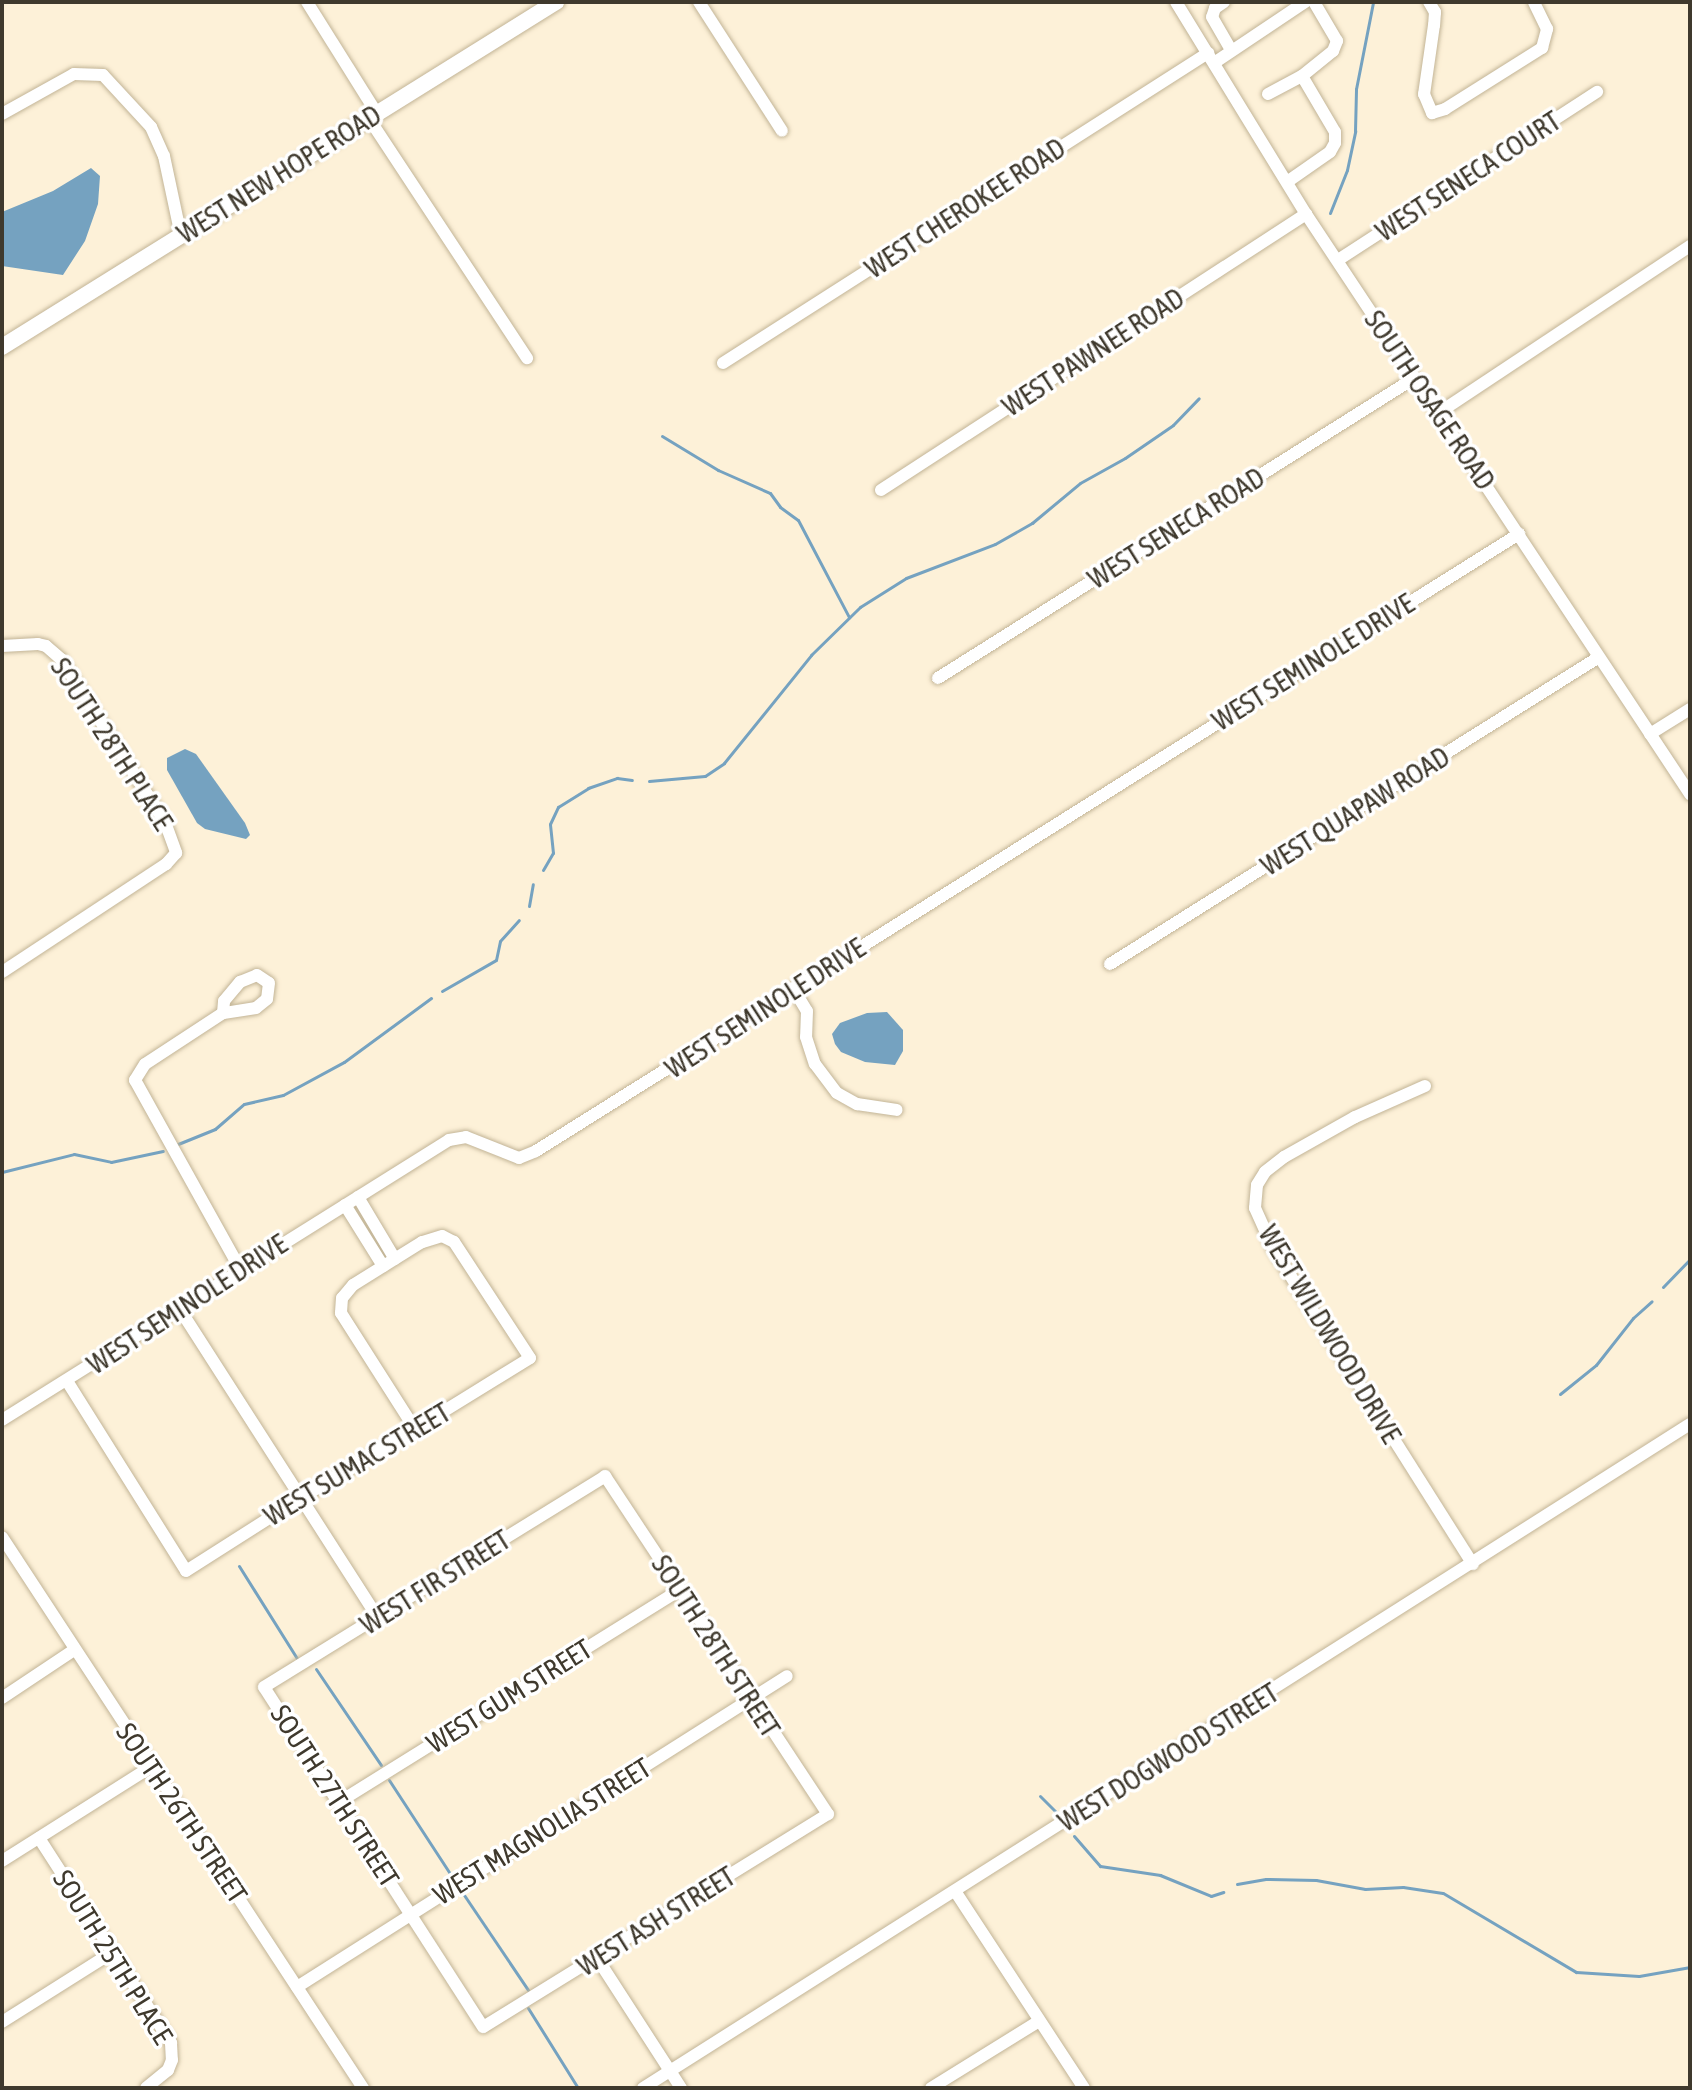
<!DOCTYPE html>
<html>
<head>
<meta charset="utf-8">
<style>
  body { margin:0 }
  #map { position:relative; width:1692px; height:2090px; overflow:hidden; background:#fdf1d8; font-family:"Asap Condensed",sans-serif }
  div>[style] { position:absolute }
  .water>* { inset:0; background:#75a2c0 }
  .stream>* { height:3px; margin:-1.5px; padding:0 1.5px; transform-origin:1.5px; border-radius:1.5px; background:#75a2c0 }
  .roads { filter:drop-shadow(0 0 2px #c2b496) drop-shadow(0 0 2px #c2b496) }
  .minor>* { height:12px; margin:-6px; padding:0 6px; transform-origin:6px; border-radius:6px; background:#fff }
  .major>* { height:16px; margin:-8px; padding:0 8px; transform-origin:8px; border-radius:8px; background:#fff }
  span { translate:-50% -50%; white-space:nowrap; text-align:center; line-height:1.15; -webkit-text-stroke:7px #fff; paint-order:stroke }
  .street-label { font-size:28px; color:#3f392d }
  .frame { position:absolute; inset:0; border:4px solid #3f392d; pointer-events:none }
</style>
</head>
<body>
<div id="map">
  <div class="water">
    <div style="clip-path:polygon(91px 168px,100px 176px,98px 204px,85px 241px,63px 275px,2px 266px,2px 212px,53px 191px)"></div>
    <div style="clip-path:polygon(185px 749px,196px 754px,245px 823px,250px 835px,246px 839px,205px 829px,197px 823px,167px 770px,167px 758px)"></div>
    <div style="clip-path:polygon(887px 1012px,903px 1030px,903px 1051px,895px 1065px,865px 1062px,841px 1052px,835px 1044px,832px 1034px,840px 1023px,867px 1013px)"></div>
  </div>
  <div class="stream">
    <div style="left:1330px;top:213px;width:46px;rotate:-68.4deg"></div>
    <div style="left:1347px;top:170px;width:40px;rotate:-78deg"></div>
    <div style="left:1355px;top:131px;width:42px;rotate:-88.6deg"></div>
    <div style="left:1356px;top:89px;width:89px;rotate:-78.9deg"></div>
    <div style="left:662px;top:436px;width:66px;rotate:31.3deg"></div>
    <div style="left:718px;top:470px;width:57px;rotate:23.9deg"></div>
    <div style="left:770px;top:493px;width:17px;rotate:54deg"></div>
    <div style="left:780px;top:507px;width:22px;rotate:36deg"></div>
    <div style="left:798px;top:520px;width:110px;rotate:62.3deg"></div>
    <div style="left:649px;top:781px;width:56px;rotate:-5.1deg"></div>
    <div style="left:705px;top:776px;width:23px;rotate:-34deg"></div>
    <div style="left:724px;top:763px;width:139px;rotate:-51.1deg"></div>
    <div style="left:811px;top:655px;width:69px;rotate:-44.4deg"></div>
    <div style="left:860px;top:607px;width:54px;rotate:-32.2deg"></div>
    <div style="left:906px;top:578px;width:95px;rotate:-20.9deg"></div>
    <div style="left:995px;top:544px;width:43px;rotate:-29.6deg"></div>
    <div style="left:1032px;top:523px;width:62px;rotate:-39.8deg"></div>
    <div style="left:1080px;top:483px;width:51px;rotate:-29.1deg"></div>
    <div style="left:1125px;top:458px;width:58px;rotate:-34.5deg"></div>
    <div style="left:1173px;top:425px;width:37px;rotate:-46deg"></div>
    <div style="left:543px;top:870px;width:20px;rotate:-60deg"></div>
    <div style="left:553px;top:853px;width:29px;rotate:-96deg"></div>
    <div style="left:550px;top:824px;width:19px;rotate:-65deg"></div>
    <div style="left:558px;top:807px;width:36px;rotate:-32deg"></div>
    <div style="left:588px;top:788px;width:31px;rotate:-19deg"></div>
    <div style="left:617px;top:778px;width:15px;rotate:8deg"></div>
    <div style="left:529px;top:906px;width:22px;rotate:-80deg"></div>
    <div style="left:442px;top:991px;width:62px;rotate:-29.9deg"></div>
    <div style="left:496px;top:960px;width:19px;rotate:-78deg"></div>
    <div style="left:500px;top:941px;width:28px;rotate:-48deg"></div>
    <div style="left:178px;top:1144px;width:40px;rotate:-22deg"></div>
    <div style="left:215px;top:1129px;width:38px;rotate:-41deg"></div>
    <div style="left:244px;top:1104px;width:40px;rotate:-13deg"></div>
    <div style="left:283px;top:1095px;width:69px;rotate:-28.4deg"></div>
    <div style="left:344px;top:1062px;width:108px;rotate:-36.3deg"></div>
    <div style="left:2px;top:1172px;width:74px;rotate:-14deg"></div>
    <div style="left:74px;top:1154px;width:38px;rotate:12deg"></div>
    <div style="left:111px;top:1162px;width:53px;rotate:-11.9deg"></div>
    <div style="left:1663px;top:1287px;width:39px;rotate:-46deg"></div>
    <div style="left:1560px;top:1394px;width:46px;rotate:-38.9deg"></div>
    <div style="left:1596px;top:1365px;width:60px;rotate:-51.8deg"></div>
    <div style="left:1633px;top:1318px;width:25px;rotate:-42deg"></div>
    <div style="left:239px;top:1566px;width:111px;rotate:57.9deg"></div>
    <div style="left:316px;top:1669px;width:116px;rotate:55.9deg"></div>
    <div style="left:389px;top:1780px;width:117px;rotate:56.9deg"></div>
    <div style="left:1040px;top:1796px;width:23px;rotate:45deg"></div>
    <div style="left:1074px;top:1836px;width:40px;rotate:49deg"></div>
    <div style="left:1100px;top:1866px;width:61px;rotate:8.5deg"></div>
    <div style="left:1160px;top:1875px;width:55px;rotate:22.4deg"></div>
    <div style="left:1211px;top:1896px;width:13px;rotate:-18deg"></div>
    <div style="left:1237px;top:1884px;width:29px;rotate:-10deg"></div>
    <div style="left:1266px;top:1879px;width:50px;rotate:1.1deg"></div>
    <div style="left:1316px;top:1880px;width:50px;rotate:10.4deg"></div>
    <div style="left:1365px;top:1889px;width:38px;rotate:-3deg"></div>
    <div style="left:1403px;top:1887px;width:40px;rotate:8.5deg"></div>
    <div style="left:1443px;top:1893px;width:155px;rotate:30.7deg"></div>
    <div style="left:1576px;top:1972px;width:63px;rotate:3.6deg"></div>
    <div style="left:1639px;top:1976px;width:52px;rotate:-10deg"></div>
    <div style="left:462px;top:1892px;width:118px;rotate:56deg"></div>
    <div style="left:528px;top:2008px;width:94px;rotate:58deg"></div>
  </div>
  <div class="roads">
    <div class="minor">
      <div style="left:307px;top:2px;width:130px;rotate:57.9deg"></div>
      <div style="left:699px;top:2px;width:153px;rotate:57.2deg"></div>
      <div style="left:1176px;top:2px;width:249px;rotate:58.5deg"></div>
      <div style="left:1306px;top:214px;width:696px;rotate:56.49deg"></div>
      <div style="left:1224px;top:2px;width:11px;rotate:146deg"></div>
      <div style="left:1215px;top:8px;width:9px;rotate:108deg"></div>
      <div style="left:1212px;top:17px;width:39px;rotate:60deg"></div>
      <div style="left:1429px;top:2px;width:12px;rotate:59deg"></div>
      <div style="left:1435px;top:12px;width:13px;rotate:94deg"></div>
      <div style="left:1434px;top:25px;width:70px;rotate:98.2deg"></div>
      <div style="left:1424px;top:94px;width:21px;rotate:67deg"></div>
      <div style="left:1432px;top:113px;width:14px;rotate:-17deg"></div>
      <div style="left:1445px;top:109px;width:115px;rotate:-32.2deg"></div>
      <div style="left:1542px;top:48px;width:20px;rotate:-75deg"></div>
      <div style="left:1547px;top:29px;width:30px;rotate:-116deg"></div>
      <div style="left:1214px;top:63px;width:110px;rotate:-33.8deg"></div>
      <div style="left:1302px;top:76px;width:40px;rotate:-39deg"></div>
      <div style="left:1333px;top:51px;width:11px;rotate:-68deg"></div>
      <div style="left:1337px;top:41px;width:45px;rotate:-120.5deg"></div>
      <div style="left:1268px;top:94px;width:38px;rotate:-28deg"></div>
      <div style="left:1302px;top:76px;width:65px;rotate:59.5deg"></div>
      <div style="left:1335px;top:132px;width:11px;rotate:90deg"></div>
      <div style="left:1335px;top:143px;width:10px;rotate:119deg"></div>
      <div style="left:1330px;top:152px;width:52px;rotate:145.1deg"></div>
      <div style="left:2px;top:114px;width:82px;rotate:-29.1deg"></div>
      <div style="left:74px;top:74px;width:29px;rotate:2deg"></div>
      <div style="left:103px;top:75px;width:71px;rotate:47.3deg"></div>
      <div style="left:151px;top:127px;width:32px;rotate:66deg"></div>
      <div style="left:164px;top:156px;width:82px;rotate:78deg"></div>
      <div style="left:368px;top:117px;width:289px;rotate:56.6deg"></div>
      <div style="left:1338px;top:260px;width:309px;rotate:-33deg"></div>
      <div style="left:723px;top:363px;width:576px;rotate:-32.59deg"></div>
      <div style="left:1437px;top:414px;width:304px;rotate:-33.6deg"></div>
      <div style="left:881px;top:490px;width:507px;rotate:-33deg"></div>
      <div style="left:2px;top:646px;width:36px;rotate:-3deg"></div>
      <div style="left:38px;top:644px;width:8px;rotate:14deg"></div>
      <div style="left:46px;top:646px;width:20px;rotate:41deg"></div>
      <div style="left:61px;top:659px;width:193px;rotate:57.5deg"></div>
      <div style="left:165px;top:822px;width:33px;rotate:70deg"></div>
      <div style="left:176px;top:853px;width:15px;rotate:132deg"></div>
      <div style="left:166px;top:864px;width:196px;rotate:146.6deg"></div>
      <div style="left:938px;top:678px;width:561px;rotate:-32.19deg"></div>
      <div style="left:1650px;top:734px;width:47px;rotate:-32deg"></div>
      <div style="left:1110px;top:964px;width:577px;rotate:-32.12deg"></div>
      <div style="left:793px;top:988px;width:27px;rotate:59deg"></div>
      <div style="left:807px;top:1011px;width:26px;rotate:92deg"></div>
      <div style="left:806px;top:1037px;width:28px;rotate:72deg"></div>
      <div style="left:815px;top:1064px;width:36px;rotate:53deg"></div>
      <div style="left:837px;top:1093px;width:23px;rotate:29deg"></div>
      <div style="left:857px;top:1104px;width:40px;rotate:8.5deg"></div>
      <div style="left:223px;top:1013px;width:12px;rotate:-85deg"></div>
      <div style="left:224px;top:1001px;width:25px;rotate:-50deg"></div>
      <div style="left:240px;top:982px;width:18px;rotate:-22deg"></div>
      <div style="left:257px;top:975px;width:14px;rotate:34deg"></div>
      <div style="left:269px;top:983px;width:16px;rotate:97deg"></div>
      <div style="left:267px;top:999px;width:14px;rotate:141deg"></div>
      <div style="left:256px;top:1008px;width:33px;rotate:171deg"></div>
      <div style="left:223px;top:1013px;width:93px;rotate:146.8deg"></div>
      <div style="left:145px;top:1064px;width:19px;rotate:122deg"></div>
      <div style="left:135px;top:1080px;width:216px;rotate:60.9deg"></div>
      <div style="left:1425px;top:1086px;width:77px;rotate:156.1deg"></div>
      <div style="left:1355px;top:1117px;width:81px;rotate:150.6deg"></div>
      <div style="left:1284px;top:1157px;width:24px;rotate:142deg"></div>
      <div style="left:1265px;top:1172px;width:15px;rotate:122deg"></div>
      <div style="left:1257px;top:1185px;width:23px;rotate:95deg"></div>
      <div style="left:1255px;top:1208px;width:44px;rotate:65.8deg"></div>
      <div style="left:1273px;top:1248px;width:374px;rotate:57.7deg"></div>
      <div style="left:358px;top:1197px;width:72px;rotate:59.2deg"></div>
      <div style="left:345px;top:1205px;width:72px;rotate:58.1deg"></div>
      <div style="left:181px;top:1311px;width:365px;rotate:57.3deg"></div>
      <div style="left:67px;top:1381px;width:224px;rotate:57.9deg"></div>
      <div style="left:186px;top:1571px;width:134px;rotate:-32.5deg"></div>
      <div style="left:299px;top:1499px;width:135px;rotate:-31.1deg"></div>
      <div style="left:415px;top:1429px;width:135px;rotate:-31.7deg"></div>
      <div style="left:530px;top:1358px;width:139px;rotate:-123.2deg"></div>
      <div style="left:454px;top:1242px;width:13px;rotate:-153deg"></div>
      <div style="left:442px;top:1236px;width:21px;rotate:163deg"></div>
      <div style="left:422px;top:1242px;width:81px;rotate:148.1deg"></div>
      <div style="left:353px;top:1285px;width:17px;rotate:130deg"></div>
      <div style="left:342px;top:1298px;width:15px;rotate:94deg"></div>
      <div style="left:341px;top:1313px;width:138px;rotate:57.5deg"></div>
      <div style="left:2px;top:1420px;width:527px;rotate:-32.06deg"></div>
      <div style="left:449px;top:1140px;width:17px;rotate:-10deg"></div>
      <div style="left:466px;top:1137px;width:57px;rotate:21.6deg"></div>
      <div style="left:519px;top:1158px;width:18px;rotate:-22deg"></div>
      <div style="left:536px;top:1151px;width:1161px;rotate:-32.12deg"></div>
      <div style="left:605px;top:1476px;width:405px;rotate:56.6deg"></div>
      <div style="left:828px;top:1814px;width:405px;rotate:148.3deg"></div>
      <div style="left:483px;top:2027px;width:404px;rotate:-122.8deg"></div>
      <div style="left:264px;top:1687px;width:401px;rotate:-31.7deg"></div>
      <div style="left:2px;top:1537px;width:659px;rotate:56.77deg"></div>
      <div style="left:2px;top:1698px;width:87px;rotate:-33.7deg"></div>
      <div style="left:339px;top:1802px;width:401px;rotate:-31.9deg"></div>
      <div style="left:39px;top:1838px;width:244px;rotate:57.2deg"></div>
      <div style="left:171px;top:2043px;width:17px;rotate:87deg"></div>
      <div style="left:172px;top:2060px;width:11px;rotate:112deg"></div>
      <div style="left:168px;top:2070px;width:28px;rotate:141deg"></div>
      <div style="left:2px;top:1861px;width:178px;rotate:-32.3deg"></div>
      <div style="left:955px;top:1891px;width:235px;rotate:56.8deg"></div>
      <div style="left:597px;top:1958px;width:155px;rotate:57.1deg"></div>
      <div style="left:297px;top:1987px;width:580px;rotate:-32.4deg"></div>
      <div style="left:2px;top:2022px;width:129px;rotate:-32.3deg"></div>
      <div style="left:643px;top:2088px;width:1240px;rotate:-32.38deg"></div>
      <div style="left:931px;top:2088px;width:127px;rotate:-31.8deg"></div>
    </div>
    <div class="major">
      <div style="left:2px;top:347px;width:653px;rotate:-31.91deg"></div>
    </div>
  </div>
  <div class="street-label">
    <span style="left:279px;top:174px;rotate:-32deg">WEST NEW HOPE ROAD</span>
    <span style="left:1468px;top:176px;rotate:-33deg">WEST SENECA COURT</span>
    <span style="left:965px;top:208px;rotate:-33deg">WEST CHEROKEE ROAD</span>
    <span style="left:1093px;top:352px;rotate:-33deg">WEST PAWNEE ROAD</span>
    <span style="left:1430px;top:400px;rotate:56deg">SOUTH OSAGE ROAD</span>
    <span style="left:1176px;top:528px;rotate:-32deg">WEST SENECA ROAD</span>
    <span style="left:1313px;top:662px;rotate:-32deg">WEST SEMINOLE DRIVE</span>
    <span style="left:112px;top:744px;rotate:57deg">SOUTH 28TH PLACE</span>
    <span style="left:1355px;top:811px;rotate:-32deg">WEST QUAPAW ROAD</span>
    <span style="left:765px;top:1008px;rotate:-33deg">WEST SEMINOLE DRIVE</span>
    <span style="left:187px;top:1304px;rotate:-33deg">WEST SEMINOLE DRIVE</span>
    <span style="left:1330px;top:1334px;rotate:59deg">WEST WILDWOOD DRIVE</span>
    <span style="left:357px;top:1464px;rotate:-31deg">WEST SUMAC STREET</span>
    <span style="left:435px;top:1582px;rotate:-32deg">WEST FIR STREET</span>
    <span style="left:716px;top:1646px;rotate:57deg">SOUTH 28TH STREET</span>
    <span style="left:509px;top:1696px;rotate:-32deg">WEST GUM STREET</span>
    <span style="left:1168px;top:1757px;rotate:-32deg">WEST DOGWOOD STREET</span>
    <span style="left:335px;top:1796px;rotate:57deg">SOUTH 27TH STREET</span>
    <span style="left:182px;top:1813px;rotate:56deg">SOUTH 26TH STREET</span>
    <span style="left:542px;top:1831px;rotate:-32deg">WEST MAGNOLIA STREET</span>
    <span style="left:656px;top:1921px;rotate:-32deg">WEST ASH STREET</span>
    <span style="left:113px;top:1957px;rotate:58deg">SOUTH 25TH PLACE</span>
  </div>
  <div class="frame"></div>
</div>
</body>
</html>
